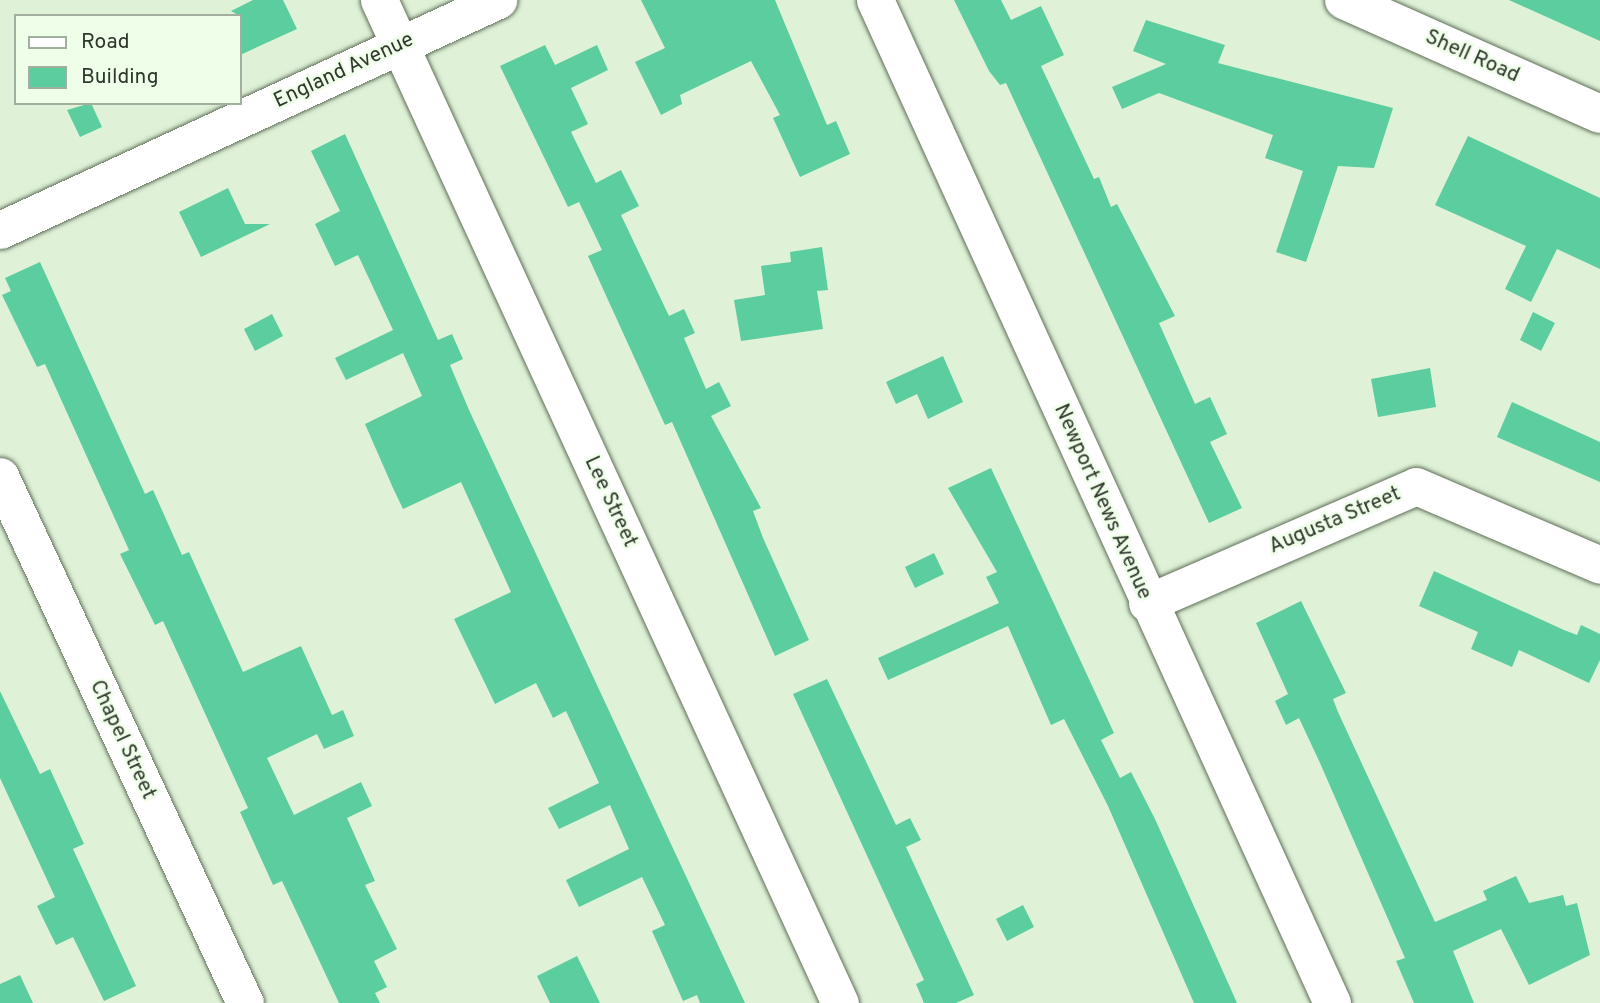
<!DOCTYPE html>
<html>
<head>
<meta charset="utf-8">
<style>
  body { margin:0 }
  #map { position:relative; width:1600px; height:1003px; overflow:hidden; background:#dff2d8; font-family:Overpass,sans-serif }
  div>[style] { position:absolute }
  .building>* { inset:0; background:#5ccd9e }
  .roads { filter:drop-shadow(0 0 2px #5f6f58) drop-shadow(0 0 2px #5f6f58) }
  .street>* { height:37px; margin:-18.5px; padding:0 18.5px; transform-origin:18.5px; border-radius:18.5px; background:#fff }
  .secondary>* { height:38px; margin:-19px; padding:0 19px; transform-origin:19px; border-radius:19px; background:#fff }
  span { translate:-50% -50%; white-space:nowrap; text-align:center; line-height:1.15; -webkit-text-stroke:5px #effee9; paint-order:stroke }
  .street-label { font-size:21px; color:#30382e }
  .legend { position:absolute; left:14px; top:14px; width:228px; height:91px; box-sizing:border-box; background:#effee9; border:2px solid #a3af9e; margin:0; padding:9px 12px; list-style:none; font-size:21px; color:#30382e }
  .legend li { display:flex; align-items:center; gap:14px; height:35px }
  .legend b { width:35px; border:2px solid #a3af9e }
</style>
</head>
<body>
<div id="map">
  <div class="building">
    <div style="clip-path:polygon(253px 0,283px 0,297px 29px,240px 55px,240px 16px,231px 11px)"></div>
    <div style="clip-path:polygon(641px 0,775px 0,827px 125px,836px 121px,850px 154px,800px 177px,773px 118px,780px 115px,751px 61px,680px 95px,682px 104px,661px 115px,635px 62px,665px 48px)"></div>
    <div style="clip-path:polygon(954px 0,1001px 0,1011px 20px,1041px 6px,1064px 55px,1041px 66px,1094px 179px,1099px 177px,1111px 207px,1117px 204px,1175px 316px,1159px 323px,1195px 404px,1210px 397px,1227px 434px,1210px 442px,1242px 508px,1209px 523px,1006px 83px,1000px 85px,989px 71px)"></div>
    <div style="clip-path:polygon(1509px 0,1600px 0,1600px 41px)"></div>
    <div style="clip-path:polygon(1146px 20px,1225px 45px,1218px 63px,1393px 108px,1374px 168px,1338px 166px,1306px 262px,1276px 252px,1303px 171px,1265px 158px,1273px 135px,1159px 93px,1122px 109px,1112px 87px,1166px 64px,1133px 51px)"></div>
    <div style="clip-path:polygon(545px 45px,555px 65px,597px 45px,608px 70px,571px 88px,588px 124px,571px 132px,596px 183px,621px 170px,639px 206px,621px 215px,669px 316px,684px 309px,695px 333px,684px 338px,706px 389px,719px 382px,731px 406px,711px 416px,761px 508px,753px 511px,763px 538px,809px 640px,775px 656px,672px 422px,665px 425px,588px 256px,602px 250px,579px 202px,568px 207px,500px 66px)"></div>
    <div style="clip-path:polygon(91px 103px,102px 127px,80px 137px,67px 110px)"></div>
    <div style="clip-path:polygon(345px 134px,438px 340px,452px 334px,463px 359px,450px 365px,469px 410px,745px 1003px,700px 1003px,697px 995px,683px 1001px,652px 931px,665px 925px,642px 877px,579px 907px,566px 880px,629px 849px,610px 805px,559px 829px,548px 808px,599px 783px,566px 711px,553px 718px,536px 683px,495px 704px,454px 619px,511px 592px,461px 482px,403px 509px,393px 488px,365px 424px,422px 396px,403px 353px,346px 380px,335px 358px,393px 330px,358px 255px,335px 266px,315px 224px,340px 211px,311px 151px)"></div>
    <div style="clip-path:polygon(1468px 136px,1600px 198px,1600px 269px,1557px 249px,1531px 302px,1505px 289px,1526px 246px,1435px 205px)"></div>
    <div style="clip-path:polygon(228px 188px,245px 224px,270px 224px,201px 257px,179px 212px)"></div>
    <div style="clip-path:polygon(822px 247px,828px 290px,817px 291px,823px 329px,741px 341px,734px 300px,765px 295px,761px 266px,791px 262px,790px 252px)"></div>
    <div style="clip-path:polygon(40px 262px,145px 494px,153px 490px,182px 555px,189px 552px,243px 672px,301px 646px,332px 715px,343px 710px,354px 736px,324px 749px,317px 734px,267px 758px,294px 815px,361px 782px,372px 806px,347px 818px,375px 881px,365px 885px,397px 949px,374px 961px,387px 987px,375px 993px,380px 1003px,339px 1003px,282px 881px,273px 885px,240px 812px,248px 808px,163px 621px,155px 625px,120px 554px,129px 550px,45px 364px,37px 367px,2px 295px,11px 291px,5px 278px)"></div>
    <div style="clip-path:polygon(1533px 312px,1555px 323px,1541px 351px,1520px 340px)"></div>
    <div style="clip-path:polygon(272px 314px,283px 336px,255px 351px,244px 329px)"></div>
    <div style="clip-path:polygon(943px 356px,963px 402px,928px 419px,917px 394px,896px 404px,886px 382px)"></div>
    <div style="clip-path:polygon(1430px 368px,1436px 407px,1378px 417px,1371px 379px)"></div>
    <div style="clip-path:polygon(1512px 402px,1600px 442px,1600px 482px,1497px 437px)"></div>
    <div style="clip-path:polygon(991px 468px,1114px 733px,1101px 740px,1120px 778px,1131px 772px,1155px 819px,1237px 1003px,1194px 1003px,1108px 806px,1064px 719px,1051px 725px,1008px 626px,888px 680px,878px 658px,999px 603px,986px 577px,997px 572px,948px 488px)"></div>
    <div style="clip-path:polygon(934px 553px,944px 574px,915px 588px,905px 567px)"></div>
    <div style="clip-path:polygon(1434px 571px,1564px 630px,1577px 635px,1581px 625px,1600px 634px,1600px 660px,1589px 683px,1519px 650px,1512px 667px,1471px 649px,1478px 632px,1419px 606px)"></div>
    <div style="clip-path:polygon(1301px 601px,1346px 693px,1333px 699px,1338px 712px,1435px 922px,1487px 900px,1483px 891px,1516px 876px,1529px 903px,1563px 895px,1566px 906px,1577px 903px,1590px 955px,1529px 985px,1501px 929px,1453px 951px,1474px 1003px,1414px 1003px,1396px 961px,1405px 958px,1320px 763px,1299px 718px,1286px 725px,1275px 701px,1288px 694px,1256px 623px)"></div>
    <div style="clip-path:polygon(827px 679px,896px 825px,910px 818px,921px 840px,906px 847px,974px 995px,956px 1003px,924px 1003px,916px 984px,924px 980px,793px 694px)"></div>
    <div style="clip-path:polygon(0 691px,40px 774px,50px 769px,84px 844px,73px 849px,136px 986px,104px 1001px,73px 937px,56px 945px,37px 906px,55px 897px,0 778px)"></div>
    <div style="clip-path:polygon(1023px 905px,1034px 927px,1007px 941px,996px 919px)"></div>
    <div style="clip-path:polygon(577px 956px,600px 1003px,550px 1003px,537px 976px)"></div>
    <div style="clip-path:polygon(20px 975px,33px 1003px,0 1003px,0 984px)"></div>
  </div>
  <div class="roads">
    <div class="street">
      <div style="left:379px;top:0;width:1104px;rotate:65.32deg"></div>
      <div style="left:875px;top:0;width:1102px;rotate:65.5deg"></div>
      <div style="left:0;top:230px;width:549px;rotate:-24.79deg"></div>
      <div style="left:0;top:476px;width:581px;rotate:65.07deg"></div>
      <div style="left:1147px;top:603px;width:293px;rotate:-23.5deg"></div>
      <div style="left:1416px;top:486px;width:200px;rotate:23.2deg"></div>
    </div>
    <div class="secondary">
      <div style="left:1344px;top:0;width:280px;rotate:24deg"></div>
    </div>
  </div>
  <div class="street-label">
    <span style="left:1472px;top:57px;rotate:24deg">Shell Road</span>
    <span style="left:344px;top:71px;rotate:-25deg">England Avenue</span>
    <span style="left:610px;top:502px;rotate:65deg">Lee Street</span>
    <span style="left:1102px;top:502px;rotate:66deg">Newport News Avenue</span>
    <span style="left:1335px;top:521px;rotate:-23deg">Augusta Street</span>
    <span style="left:122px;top:740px;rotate:65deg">Chapel Street</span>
  </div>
  <ul class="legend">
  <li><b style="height:9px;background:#fff"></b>Road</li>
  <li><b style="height:19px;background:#5ccd9e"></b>Building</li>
  </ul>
</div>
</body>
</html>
